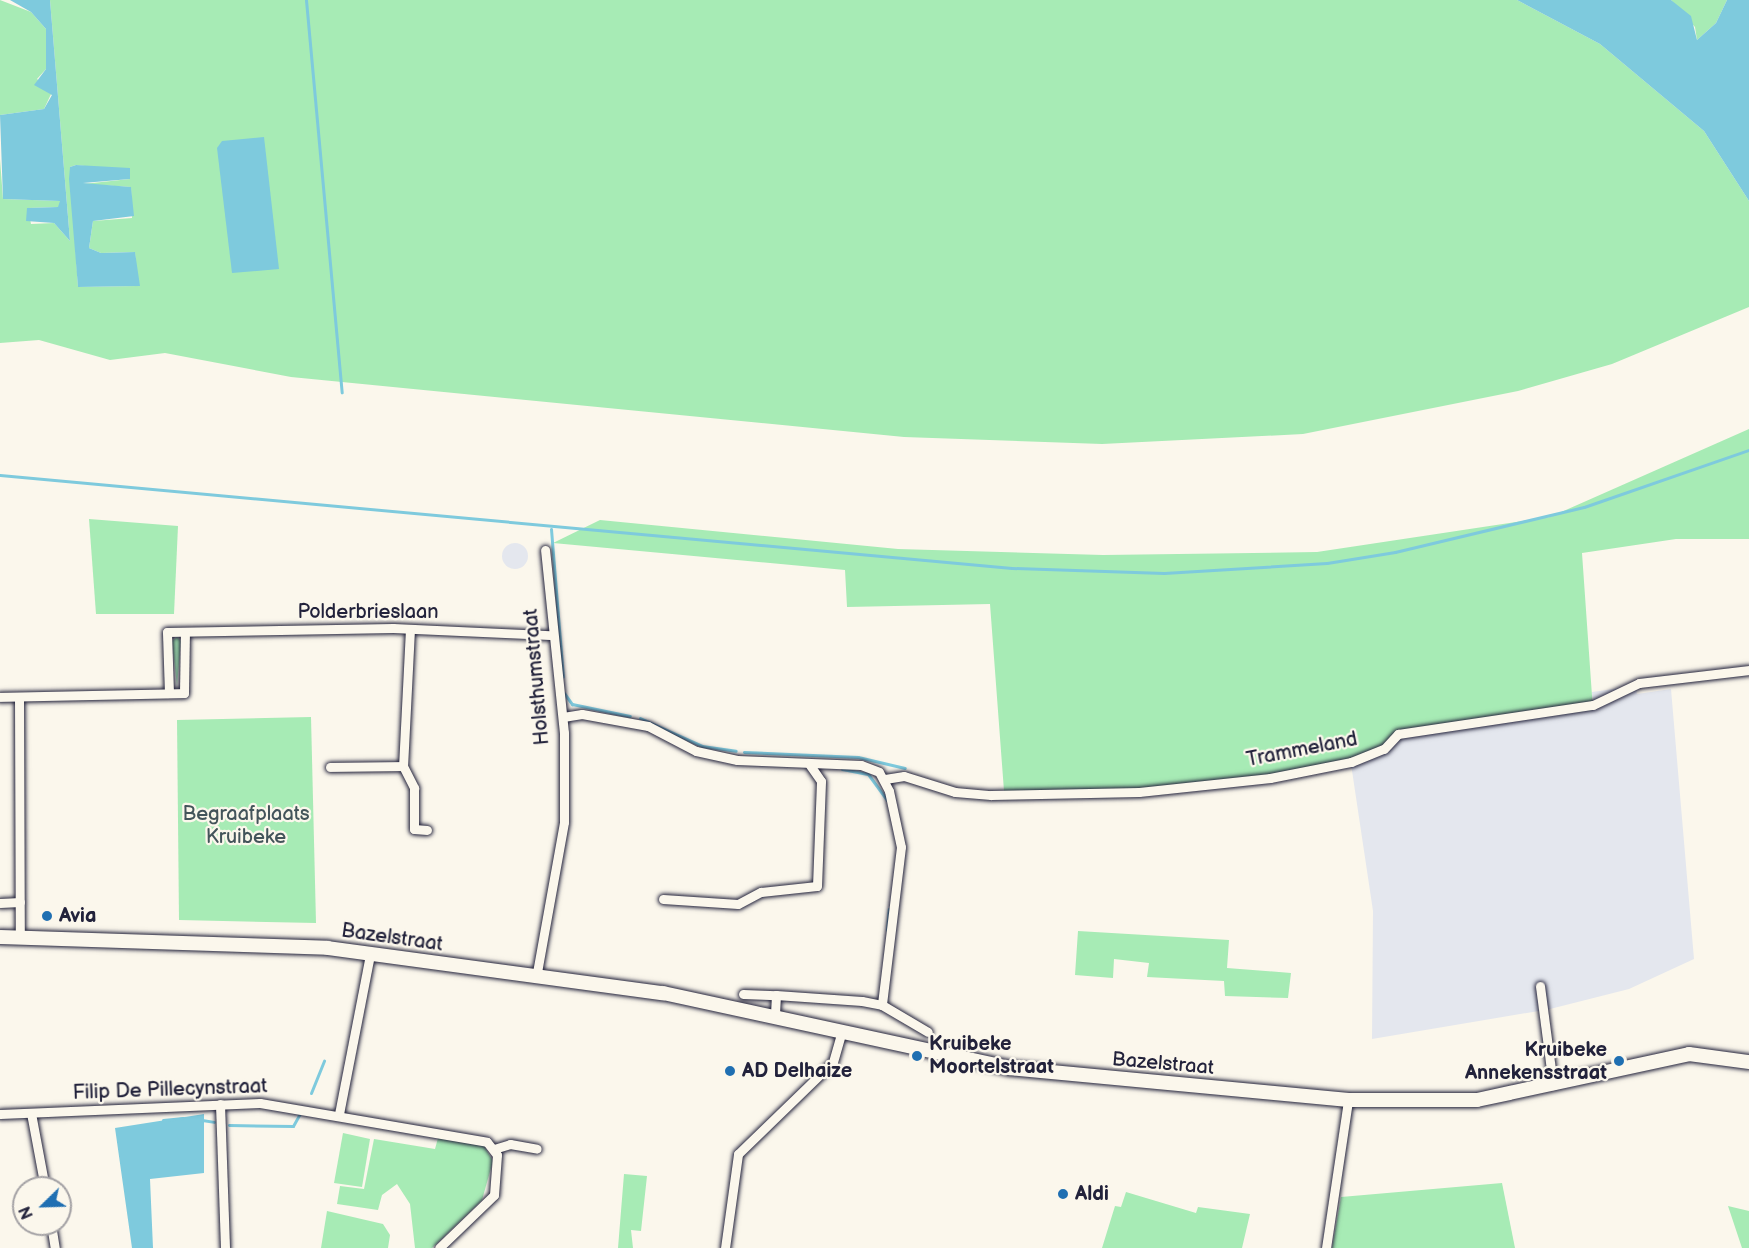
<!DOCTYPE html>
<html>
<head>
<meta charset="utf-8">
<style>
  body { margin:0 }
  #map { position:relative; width:1749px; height:1248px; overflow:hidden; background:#fbf7ec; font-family:"Balsamiq Sans",sans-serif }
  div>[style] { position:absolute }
  .built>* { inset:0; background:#e4e7ee }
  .round { border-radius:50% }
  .green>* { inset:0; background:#a7ebb5 }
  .water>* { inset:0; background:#7ecadd }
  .stream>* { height:3px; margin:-1.5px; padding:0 1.5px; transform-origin:1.5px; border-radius:1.5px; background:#7ecadd }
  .roads { filter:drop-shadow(0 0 2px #22223b) drop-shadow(0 0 2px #22223b) }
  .minor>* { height:9px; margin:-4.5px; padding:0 4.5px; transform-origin:4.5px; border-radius:4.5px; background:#fbf7ec }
  .secondary>* { height:14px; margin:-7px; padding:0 7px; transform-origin:7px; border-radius:7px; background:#fbf7ec }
  .dots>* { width:16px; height:16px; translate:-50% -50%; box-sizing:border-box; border:3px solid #fbf7ec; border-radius:50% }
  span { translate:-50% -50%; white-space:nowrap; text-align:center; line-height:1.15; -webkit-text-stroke:4.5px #fbf7ec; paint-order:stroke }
  .street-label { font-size:20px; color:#22223b }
  .park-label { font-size:20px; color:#43545a }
  .poi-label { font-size:20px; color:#22223b; font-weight:700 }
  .left { translate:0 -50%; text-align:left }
  .right { translate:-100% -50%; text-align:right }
  .north { position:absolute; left:12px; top:1176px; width:60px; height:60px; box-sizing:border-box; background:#fbf7ec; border:2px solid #a4a2a5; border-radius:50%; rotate:247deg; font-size:16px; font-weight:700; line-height:24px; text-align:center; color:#22223b }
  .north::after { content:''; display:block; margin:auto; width:21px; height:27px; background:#1f6fb2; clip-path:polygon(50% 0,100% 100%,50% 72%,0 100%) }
</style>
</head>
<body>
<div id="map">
  <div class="built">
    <div class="round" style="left:502px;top:543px;width:26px;height:26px"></div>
    <div style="clip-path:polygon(1635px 686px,1637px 694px,1671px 689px,1694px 959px,1629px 989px,1550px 1009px,1372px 1039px,1373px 911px,1351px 764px,1400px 736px,1593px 709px,1592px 692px)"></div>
  </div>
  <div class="green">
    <div style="clip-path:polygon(0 0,31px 12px,46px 29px,46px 69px,37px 79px,52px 92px,44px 109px,0 115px)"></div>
    <div style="clip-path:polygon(evenodd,50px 0,1517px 0,1600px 44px,1704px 131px,1749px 201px,1749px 307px,1612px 364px,1518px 391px,1303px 434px,1102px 444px,904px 437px,291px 377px,165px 353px,110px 360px,39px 340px,0 343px,0 159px,3px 199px,61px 201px,59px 207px,28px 208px,31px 224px,54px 223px,70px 241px,50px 0,76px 165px,130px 171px,130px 179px,83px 184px,131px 187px,132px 218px,93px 221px,89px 248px,101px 253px,135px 252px,137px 286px,78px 287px,70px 167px,76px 165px)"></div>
    <div style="clip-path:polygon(1671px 0,1727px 0,1716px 23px,1697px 40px,1695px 27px)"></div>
    <div style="clip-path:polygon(1749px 429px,1749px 539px,1676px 539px,1582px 553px,1593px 710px,1400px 736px,1387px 752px,1161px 795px,1004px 791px,990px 604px,847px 607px,845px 570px,553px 543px,600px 520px,898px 549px,1103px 555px,1317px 552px,1550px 517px)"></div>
    <div style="clip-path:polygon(89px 519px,178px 526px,174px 614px,96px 614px)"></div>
    <div style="clip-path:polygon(177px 637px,181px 641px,177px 686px,172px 641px)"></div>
    <div style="clip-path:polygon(311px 717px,316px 923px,179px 920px,177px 720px)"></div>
    <div style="clip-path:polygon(1078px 931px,1229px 940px,1227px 968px,1291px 973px,1288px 998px,1225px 996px,1224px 981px,1147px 977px,1149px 963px,1114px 959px,1113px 978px,1075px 975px)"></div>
    <div style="clip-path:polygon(343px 1133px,370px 1139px,362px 1187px,334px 1183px)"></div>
    <div style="clip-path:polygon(438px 1138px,484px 1146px,493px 1161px,482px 1200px,432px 1248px,415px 1248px,410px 1204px,397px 1184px,382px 1195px,378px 1210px,337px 1204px,340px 1186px,364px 1189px,374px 1139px,435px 1149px)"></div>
    <div style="clip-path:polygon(624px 1174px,647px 1176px,641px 1231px,631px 1230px,633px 1248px,618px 1248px)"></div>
    <div style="clip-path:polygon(1502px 1183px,1515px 1248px,1332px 1248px,1341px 1197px)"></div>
    <div style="clip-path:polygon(1126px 1192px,1196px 1213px,1198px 1207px,1250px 1214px,1242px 1248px,1102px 1248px,1115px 1206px,1121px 1207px)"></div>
    <div style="clip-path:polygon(1728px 1206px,1749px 1211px,1749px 1248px,1742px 1248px)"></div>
    <div style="clip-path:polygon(327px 1211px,383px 1224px,390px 1235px,388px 1248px,321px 1248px)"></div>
  </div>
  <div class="water">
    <div style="clip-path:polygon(10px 0,50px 0,70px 241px,54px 223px,26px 221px,27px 208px,58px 207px,60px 201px,3px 199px,0 115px,44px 109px,52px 95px,34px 85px,46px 69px,46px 29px,31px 12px)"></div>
    <div style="clip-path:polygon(1517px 0,1671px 0,1691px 16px,1697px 40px,1716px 23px,1727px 0,1749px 0,1749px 201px,1704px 131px,1600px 44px)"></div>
    <div style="clip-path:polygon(264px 137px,279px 269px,232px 273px,217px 148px,222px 141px)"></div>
    <div style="clip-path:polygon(76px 165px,130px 168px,130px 179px,83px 183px,131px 187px,134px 216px,93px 221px,89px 248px,101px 253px,135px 252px,140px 286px,78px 287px,69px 179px,70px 167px)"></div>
    <div style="clip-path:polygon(204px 1114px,204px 1173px,150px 1179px,153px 1248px,132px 1248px,115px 1128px)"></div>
  </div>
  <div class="stream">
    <div style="left:306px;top:0;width:394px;rotate:84.8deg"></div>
    <div style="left:0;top:475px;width:1016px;rotate:5.25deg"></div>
    <div style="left:1012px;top:568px;width:152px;rotate:1.9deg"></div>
    <div style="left:1164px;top:573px;width:163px;rotate:-3.5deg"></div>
    <div style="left:1327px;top:563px;width:69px;rotate:-9.2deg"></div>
    <div style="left:1395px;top:552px;width:194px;rotate:-13.4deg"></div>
    <div style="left:1584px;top:507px;width:175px;rotate:-19.1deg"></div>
    <div style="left:551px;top:529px;width:148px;rotate:85.4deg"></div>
    <div style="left:564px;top:693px;width:14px;rotate:54deg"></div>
    <div style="left:572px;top:704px;width:59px;rotate:11.7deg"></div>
    <div style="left:640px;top:718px;width:68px;rotate:24.3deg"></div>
    <div style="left:702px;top:746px;width:34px;rotate:8deg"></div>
    <div style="left:744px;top:752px;width:114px;rotate:2.5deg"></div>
    <div style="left:858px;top:757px;width:48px;rotate:13.2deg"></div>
    <div style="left:842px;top:769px;width:26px;rotate:11deg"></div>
    <div style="left:868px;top:774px;width:32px;rotate:54deg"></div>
    <div style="left:887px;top:930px;width:21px;rotate:-85deg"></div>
    <div style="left:311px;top:1093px;width:35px;rotate:-68deg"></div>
    <div style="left:163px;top:1120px;width:20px;rotate:-6deg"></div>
    <div style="left:202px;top:1120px;width:12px;rotate:9deg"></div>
    <div style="left:229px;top:1125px;width:64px;rotate:0.9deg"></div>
    <div style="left:293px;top:1126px;width:13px;rotate:-61deg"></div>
  </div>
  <div class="roads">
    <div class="minor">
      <div style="left:410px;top:629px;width:137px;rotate:92.9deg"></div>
      <div style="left:403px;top:766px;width:25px;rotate:63deg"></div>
      <div style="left:414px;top:788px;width:41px;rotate:90deg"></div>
      <div style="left:414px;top:829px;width:13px;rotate:4deg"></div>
      <div style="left:169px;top:693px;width:61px;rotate:-91.9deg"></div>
      <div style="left:167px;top:632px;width:226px;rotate:-1deg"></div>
      <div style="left:393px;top:628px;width:157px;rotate:2.6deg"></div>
      <div style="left:0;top:697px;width:184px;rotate:-1.2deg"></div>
      <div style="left:184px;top:693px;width:61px;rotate:-89.1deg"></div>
      <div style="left:19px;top:697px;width:241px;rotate:89.8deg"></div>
      <div style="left:563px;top:717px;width:19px;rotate:-9deg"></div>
      <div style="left:582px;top:714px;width:67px;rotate:10.3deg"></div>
      <div style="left:648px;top:726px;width:54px;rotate:27.5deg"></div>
      <div style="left:696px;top:751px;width:42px;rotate:12.4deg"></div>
      <div style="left:737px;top:760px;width:124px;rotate:2.3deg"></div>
      <div style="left:861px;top:765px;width:19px;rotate:21deg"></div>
      <div style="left:879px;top:772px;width:21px;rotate:62deg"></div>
      <div style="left:889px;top:791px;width:57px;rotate:77.9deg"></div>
      <div style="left:901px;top:847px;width:159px;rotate:96.9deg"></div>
      <div style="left:330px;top:767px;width:73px;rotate:-0.8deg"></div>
      <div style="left:885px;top:779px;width:19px;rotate:-9deg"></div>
      <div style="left:904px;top:776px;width:53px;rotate:17.4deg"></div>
      <div style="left:955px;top:792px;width:36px;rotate:5deg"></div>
      <div style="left:991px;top:795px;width:148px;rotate:-1.2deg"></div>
      <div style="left:1139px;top:792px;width:132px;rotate:-6.1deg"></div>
      <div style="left:1270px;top:778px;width:83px;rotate:-11.2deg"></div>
      <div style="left:1351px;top:762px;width:35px;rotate:-22deg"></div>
      <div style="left:1384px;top:749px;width:21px;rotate:-47deg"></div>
      <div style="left:1398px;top:734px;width:197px;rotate:-8.5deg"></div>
      <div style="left:1593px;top:705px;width:51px;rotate:-25.6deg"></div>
      <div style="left:1639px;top:683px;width:111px;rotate:-6.7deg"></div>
      <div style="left:663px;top:899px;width:75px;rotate:3.8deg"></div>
      <div style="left:738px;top:904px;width:26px;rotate:-28deg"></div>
      <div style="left:761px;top:892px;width:56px;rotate:-6.1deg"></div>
      <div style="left:817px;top:886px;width:105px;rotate:-87.8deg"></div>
      <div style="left:821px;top:781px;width:19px;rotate:-125deg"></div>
      <div style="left:0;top:903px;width:20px;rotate:-3deg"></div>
      <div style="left:536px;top:978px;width:158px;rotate:-79.8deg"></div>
      <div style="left:564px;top:822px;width:89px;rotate:-90deg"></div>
      <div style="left:564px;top:733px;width:184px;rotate:-95.9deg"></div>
      <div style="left:1540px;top:986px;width:100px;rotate:82.5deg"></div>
      <div style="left:743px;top:994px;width:33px;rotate:2deg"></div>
      <div style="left:775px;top:1014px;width:19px;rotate:-87deg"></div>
      <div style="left:776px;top:995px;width:86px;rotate:4deg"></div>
      <div style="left:862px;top:1001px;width:20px;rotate:11deg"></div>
      <div style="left:882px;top:1005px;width:53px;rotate:30.4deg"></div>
      <div style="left:220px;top:1104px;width:144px;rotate:88deg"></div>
      <div style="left:31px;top:1113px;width:76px;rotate:79.4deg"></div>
      <div style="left:0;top:1114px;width:260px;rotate:-2.4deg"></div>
      <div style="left:260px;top:1103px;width:230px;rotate:9.7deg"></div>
      <div style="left:487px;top:1142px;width:16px;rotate:52deg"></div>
      <div style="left:497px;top:1155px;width:40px;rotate:94.3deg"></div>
      <div style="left:494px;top:1195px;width:76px;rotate:136.1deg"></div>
      <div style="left:339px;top:1114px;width:163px;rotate:-79deg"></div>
      <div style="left:494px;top:1149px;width:17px;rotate:-17deg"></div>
      <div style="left:510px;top:1144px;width:27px;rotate:10deg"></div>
      <div style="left:51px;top:1224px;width:24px;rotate:81deg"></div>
      <div style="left:725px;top:1248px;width:95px;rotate:-82.1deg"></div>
      <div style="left:738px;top:1154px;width:132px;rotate:-44.1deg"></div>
      <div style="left:833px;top:1062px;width:33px;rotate:-74deg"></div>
      <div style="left:1326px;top:1248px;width:150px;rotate:-81.5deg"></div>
    </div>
    <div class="secondary">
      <div style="left:0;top:937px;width:328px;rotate:1.9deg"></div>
      <div style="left:328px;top:948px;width:338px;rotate:7.7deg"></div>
      <div style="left:663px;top:993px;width:354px;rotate:12.2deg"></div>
      <div style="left:1009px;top:1068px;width:341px;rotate:5.4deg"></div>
      <div style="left:1348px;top:1100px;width:129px"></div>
      <div style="left:1477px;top:1100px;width:217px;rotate:-12.2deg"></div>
      <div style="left:1689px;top:1054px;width:61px;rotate:7.6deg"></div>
    </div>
  </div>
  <div class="dots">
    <div style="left:47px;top:916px;background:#1f6fb2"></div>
    <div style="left:917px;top:1056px;background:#1f6fb2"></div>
    <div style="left:1619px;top:1061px;background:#1f6fb2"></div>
    <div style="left:730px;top:1071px;background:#1f6fb2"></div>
    <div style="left:1063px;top:1194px;background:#1f6fb2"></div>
  </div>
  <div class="street-label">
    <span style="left:368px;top:612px">Polderbrieslaan</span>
    <span style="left:537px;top:677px;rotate:-95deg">Holsthumstraat</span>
    <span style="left:1302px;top:750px;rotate:-11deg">Trammeland</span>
    <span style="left:392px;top:938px;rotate:8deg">Bazelstraat</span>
    <span style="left:1163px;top:1064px;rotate:5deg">Bazelstraat</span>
    <span style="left:170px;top:1090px;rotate:-2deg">Filip De Pillecynstraat</span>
  </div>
  <div class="park-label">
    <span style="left:246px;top:826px">Begraafplaats<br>Kruibeke</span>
  </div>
  <div class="poi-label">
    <span class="left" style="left:59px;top:916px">Avia</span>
    <span class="left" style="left:929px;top:1056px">Kruibeke<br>Moortelstraat</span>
    <span class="right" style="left:1607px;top:1062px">Kruibeke<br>Annekensstraat</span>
    <span class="left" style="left:742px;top:1071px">AD Delhaize</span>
    <span class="left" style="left:1075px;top:1194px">Aldi</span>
  </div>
  <div class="north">N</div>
</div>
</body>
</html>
